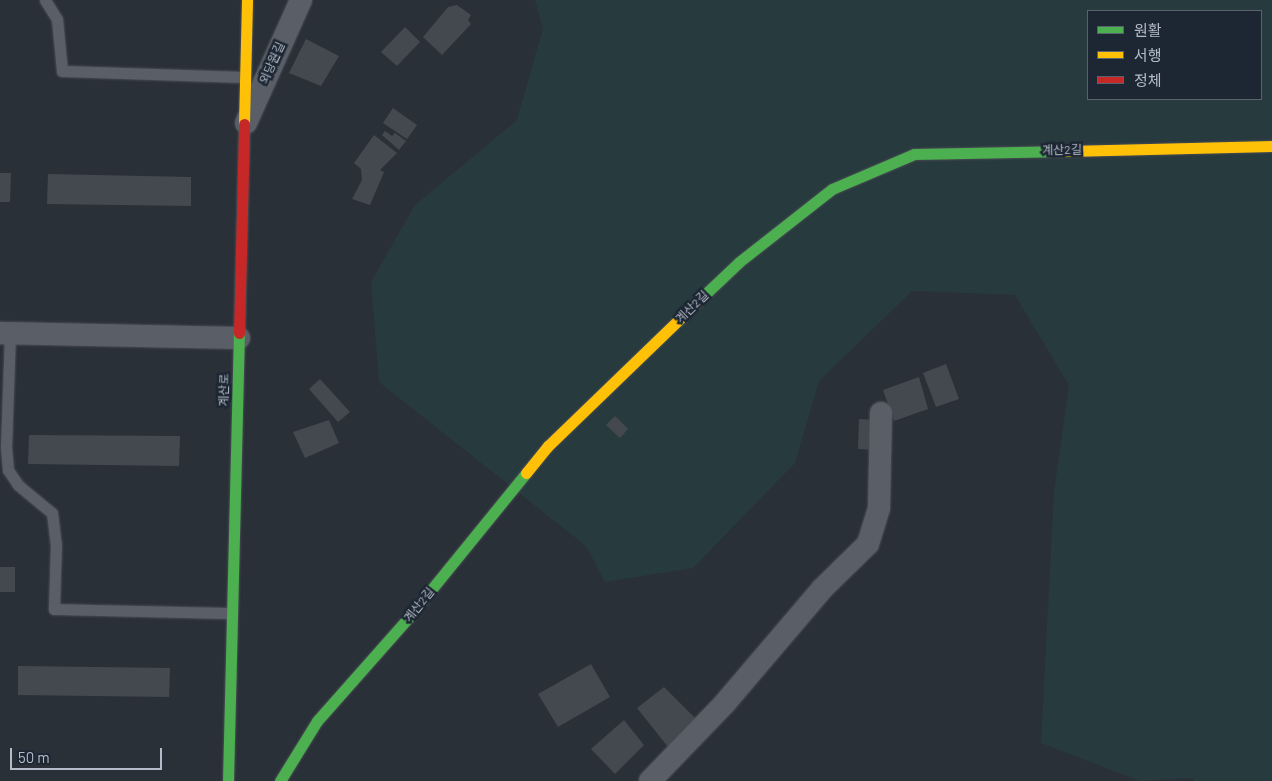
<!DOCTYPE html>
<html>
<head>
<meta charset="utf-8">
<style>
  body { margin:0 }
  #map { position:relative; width:1272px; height:781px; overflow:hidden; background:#2a3038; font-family:Barlow,"Noto Sans KR",sans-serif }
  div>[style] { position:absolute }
  .green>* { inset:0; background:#273a3e }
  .building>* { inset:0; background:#444950 }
  .roads { filter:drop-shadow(0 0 1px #484c53) drop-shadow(0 0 1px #484c53) }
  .lane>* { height:11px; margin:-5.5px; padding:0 5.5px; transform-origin:5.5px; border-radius:5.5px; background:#5a5e66 }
  .street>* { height:22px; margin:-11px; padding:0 11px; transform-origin:11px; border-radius:11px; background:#5a5e66 }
  .fast>* { height:11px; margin:-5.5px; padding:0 5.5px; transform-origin:5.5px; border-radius:5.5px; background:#4caf50 }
  .slow>* { height:11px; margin:-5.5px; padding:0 5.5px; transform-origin:5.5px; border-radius:5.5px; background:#ffc107 }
  .jam>* { height:11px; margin:-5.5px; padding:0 5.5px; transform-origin:5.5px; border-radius:5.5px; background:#c62828 }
  span { translate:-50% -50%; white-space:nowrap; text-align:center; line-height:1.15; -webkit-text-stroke:5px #1d2633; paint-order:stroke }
  .street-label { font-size:12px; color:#b4bcc9 }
  .legend { position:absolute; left:1087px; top:10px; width:175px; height:90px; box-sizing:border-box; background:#1d2633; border:1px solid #59626f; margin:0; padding:6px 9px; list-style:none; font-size:15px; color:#b4bcc9 }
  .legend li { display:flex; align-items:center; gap:10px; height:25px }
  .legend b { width:25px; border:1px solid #59626f }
  .scale { position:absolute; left:10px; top:748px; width:152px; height:22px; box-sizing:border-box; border:2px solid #b4bcc9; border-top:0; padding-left:6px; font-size:15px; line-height:18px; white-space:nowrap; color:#b4bcc9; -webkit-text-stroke:4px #1d2633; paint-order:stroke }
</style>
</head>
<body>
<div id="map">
  <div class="green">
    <div style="clip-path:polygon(evenodd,535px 0,1272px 0,1272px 781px,1194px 781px,1192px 778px,1140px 781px,1041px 743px,1054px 492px,1069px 385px,1015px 295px,912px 291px,819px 381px,795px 463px,693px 568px,605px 582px,586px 546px,379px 382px,371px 282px,415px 205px,517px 120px,543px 29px,535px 0,1088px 11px,1261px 11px,1261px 99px,1088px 99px,1088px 11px)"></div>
  </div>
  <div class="building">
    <div style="clip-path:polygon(457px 5px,471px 15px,468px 20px,471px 24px,442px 55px,423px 37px,448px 7px)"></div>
    <div style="clip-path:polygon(405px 27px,420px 42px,397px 66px,381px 52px)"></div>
    <div style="clip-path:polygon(306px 39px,339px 56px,321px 86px,289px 73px)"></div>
    <div style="clip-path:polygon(393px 108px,417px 125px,407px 139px,383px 123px)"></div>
    <div style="clip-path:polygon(385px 131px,392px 136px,395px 133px,406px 141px,399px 150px,382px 135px)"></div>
    <div style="clip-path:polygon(374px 135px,397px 153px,380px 170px,384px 172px,370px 205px,352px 199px,362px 180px,361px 169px,354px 163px)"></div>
    <div style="clip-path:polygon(0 173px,11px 173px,10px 202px,0 202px)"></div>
    <div style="clip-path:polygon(48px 174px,191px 177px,191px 206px,47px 204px)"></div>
    <div style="clip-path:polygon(946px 364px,959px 399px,936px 407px,923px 373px)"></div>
    <div style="clip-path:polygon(919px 377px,928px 409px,894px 421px,883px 390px)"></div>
    <div style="clip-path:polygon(320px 379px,350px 412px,338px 422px,309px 389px)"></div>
    <div style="clip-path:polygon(615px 416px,628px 429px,620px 438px,606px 425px)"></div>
    <div style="clip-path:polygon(859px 419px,875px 420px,874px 450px,858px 449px)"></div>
    <div style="clip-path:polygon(329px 420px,339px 443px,305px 458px,293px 432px)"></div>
    <div style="clip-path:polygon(29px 435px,180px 436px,179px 466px,28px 464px)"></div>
    <div style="clip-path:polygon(0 567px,15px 567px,15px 592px,0 592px)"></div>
    <div style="clip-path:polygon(591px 664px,610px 697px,558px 727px,538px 694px)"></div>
    <div style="clip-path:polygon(18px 666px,170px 668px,169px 697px,18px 695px)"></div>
    <div style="clip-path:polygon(664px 687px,701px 724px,672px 752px,637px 708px)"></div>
    <div style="clip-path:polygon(624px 720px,644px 745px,615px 774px,591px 749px)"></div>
  </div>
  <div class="roads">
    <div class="lane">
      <div style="left:45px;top:0;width:22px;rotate:58deg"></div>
      <div style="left:57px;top:19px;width:52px;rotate:84.5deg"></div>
      <div style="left:62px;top:71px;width:183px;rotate:1.9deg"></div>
      <div style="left:10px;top:333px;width:114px;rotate:92deg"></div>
      <div style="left:6px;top:447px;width:23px;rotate:85deg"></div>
      <div style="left:8px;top:470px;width:18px;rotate:56deg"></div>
      <div style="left:18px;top:485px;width:44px;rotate:39.5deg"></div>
      <div style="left:52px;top:513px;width:31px;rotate:83deg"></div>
      <div style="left:56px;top:544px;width:65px;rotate:91.8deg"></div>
      <div style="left:54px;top:609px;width:178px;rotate:1.3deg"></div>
    </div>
    <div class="street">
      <div style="left:246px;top:123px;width:135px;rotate:-65.9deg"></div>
      <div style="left:0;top:333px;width:239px;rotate:1.2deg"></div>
      <div style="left:650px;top:781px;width:108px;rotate:-46.1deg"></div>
      <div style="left:725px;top:703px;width:150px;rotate:-49.6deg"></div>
      <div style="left:822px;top:589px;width:64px;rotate:-44.4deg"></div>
      <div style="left:868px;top:544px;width:38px;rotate:-73deg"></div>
      <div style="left:879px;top:508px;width:95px;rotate:-88.8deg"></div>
    </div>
    <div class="fast">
      <div style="left:699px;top:300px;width:55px;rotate:-43.5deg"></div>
      <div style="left:739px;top:262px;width:118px;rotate:-38.1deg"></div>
      <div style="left:832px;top:189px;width:89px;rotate:-23.1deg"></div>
      <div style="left:914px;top:154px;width:154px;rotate:-1.1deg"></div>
      <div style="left:228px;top:781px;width:448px;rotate:-88.6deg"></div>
      <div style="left:280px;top:781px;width:70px;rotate:-58.3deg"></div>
      <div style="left:317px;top:721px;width:139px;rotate:-48.5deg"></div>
      <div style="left:409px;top:617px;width:186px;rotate:-50.9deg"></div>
    </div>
    <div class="slow">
      <div style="left:244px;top:124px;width:124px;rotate:-88.6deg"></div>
      <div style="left:1068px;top:151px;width:204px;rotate:-1.4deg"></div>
      <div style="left:526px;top:473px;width:35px;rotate:-51deg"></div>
      <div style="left:548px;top:446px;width:210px;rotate:-44deg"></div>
    </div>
    <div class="jam">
      <div style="left:239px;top:333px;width:209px;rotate:-88.6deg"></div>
    </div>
  </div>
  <div class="street-label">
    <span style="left:272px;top:63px;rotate:-66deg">외당원길</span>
    <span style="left:1062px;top:150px;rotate:-1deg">계산2길</span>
    <span style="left:692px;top:307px;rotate:-44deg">계산2길</span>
    <span style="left:224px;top:390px;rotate:-89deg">계산로</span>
    <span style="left:419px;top:605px;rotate:-51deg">계산2길</span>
  </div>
  <ul class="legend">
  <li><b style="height:6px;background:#4caf50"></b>원활</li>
  <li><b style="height:6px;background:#ffc107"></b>서행</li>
  <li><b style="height:6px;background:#c62828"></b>정체</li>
  </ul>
  <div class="scale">50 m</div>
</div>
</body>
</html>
